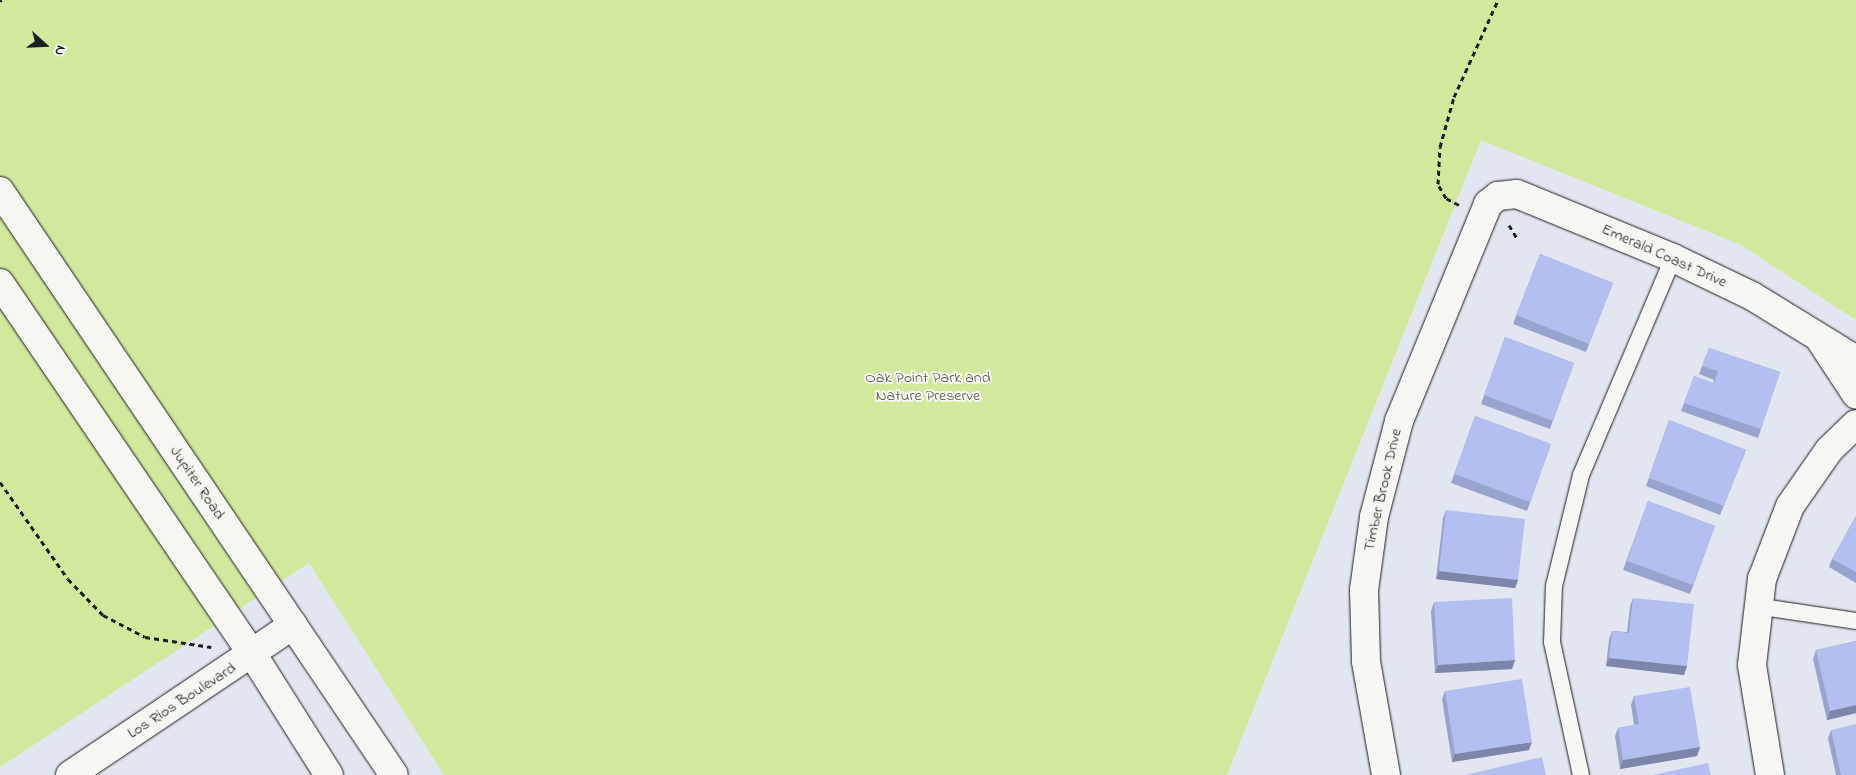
<!DOCTYPE html>
<html>
<head>
<meta charset="utf-8">
<style>
  body { margin:0 }
  #map { position:relative; width:1856px; height:775px; overflow:hidden; background:#e2e6f1; font-family:"Indie Flower",sans-serif }
  div>[style] { position:absolute }
  .green>* { inset:0; background:#d2e89d }
  .path>* { height:3px; margin-top:-1.5px; transform-origin:0; background:repeating-linear-gradient(90deg,#1c1c1c 0 5px,transparent 0 9px) }
  .roads { filter:drop-shadow(0 0 1px #1c1c1c) drop-shadow(0 0 1px #1c1c1c) }
  .lane>* { height:16px; margin:-8px; padding:0 8px; transform-origin:8px; border-radius:8px; background:#f6f6f2 }
  .street>* { height:28px; margin:-14px; padding:0 14px; transform-origin:14px; border-radius:14px; background:#f6f6f2 }
  .secondary>* { height:28px; margin:-14px; padding:0 14px; transform-origin:14px; border-radius:14px; background:#f6f6f2 }
  .wall>* { inset:0; background:#99a4ce }
  .shaded-wall>* { inset:0; background:#7d86a8 }
  .building>* { inset:0; background:#b2bff0 }
  span { translate:-50% -50%; white-space:nowrap; text-align:center; line-height:1.15; -webkit-text-stroke:4px #f6f6f2; paint-order:stroke }
  .street-label { font-size:16px; color:#1c1c1c }
  .park-label { font-size:16px; color:#535943 }
  .north { position:absolute; left:20px; top:20px; width:50px; height:50px; -webkit-text-stroke:4px #f6f6f2; paint-order:stroke; rotate:110deg; font-size:14px; font-weight:700; line-height:20px; text-align:center; color:#1c1c1c }
  .north::after { content:''; display:block; margin:auto; width:18px; height:22px; background:#1c1c1c; clip-path:polygon(50% 0,100% 100%,50% 72%,0 100%) }
</style>
</head>
<body>
<div id="map">
  <div class="green">
    <div style="clip-path:polygon(0 0,1856px 0,1856px 320px,1741px 245px,1481px 140px,1227px 775px,444px 775px,309px 563px,0 767px)"></div>
  </div>
  <div class="path">
    <div style="left:0;top:1px;width:2px;rotate:-27deg"></div>
    <div style="left:1459px;top:205px;width:15px;rotate:-152deg"></div>
    <div style="left:1446px;top:198px;width:16px;rotate:-120deg"></div>
    <div style="left:1438px;top:184px;width:37px;rotate:-87deg"></div>
    <div style="left:1440px;top:147px;width:52px;rotate:-74.4deg"></div>
    <div style="left:1454px;top:97px;width:107px;rotate:-65.6deg"></div>
    <div style="left:1509px;top:225px;width:17px;rotate:59deg"></div>
    <div style="left:0;top:482px;width:118px;rotate:55deg"></div>
    <div style="left:68px;top:579px;width:50px;rotate:45.8deg"></div>
    <div style="left:103px;top:615px;width:47px;rotate:27.6deg"></div>
    <div style="left:145px;top:637px;width:67px;rotate:8.6deg"></div>
  </div>
  <div class="roads">
    <div class="lane">
      <div style="left:1756px;top:606px;width:101px;rotate:8.5deg"></div>
      <div style="left:1581px;top:775px;width:136px;rotate:-102.3deg"></div>
      <div style="left:1552px;top:642px;width:56px;rotate:-88deg"></div>
      <div style="left:1554px;top:586px;width:114px;rotate:-76.3deg"></div>
      <div style="left:1581px;top:475px;width:236px;rotate:-67deg"></div>
    </div>
    <div class="street">
      <div style="left:1770px;top:775px;width:111px;rotate:-99.3deg"></div>
      <div style="left:1752px;top:665px;width:87px;rotate:-83.4deg"></div>
      <div style="left:1762px;top:579px;width:78px;rotate:-69deg"></div>
      <div style="left:1790px;top:506px;width:68px;rotate:-55.1deg"></div>
      <div style="left:1829px;top:450px;width:37px;rotate:-44deg"></div>
    </div>
    <div class="secondary">
      <div style="left:0;top:191px;width:704px;rotate:55.99deg"></div>
      <div style="left:0;top:283px;width:450px;rotate:55.8deg"></div>
      <div style="left:253px;top:655px;width:142px;rotate:57.7deg"></div>
      <div style="left:1821px;top:341px;width:64px;rotate:56.6deg"></div>
      <div style="left:70px;top:775px;width:269px;rotate:-33.9deg"></div>
      <div style="left:1386px;top:775px;width:116px;rotate:-100deg"></div>
      <div style="left:1366px;top:661px;width:71px;rotate:-91.6deg"></div>
      <div style="left:1364px;top:590px;width:74px;rotate:-82.2deg"></div>
      <div style="left:1374px;top:517px;width:99px;rotate:-75.4deg"></div>
      <div style="left:1399px;top:421px;width:235px;rotate:-67.7deg"></div>
      <div style="left:1488px;top:204px;width:13px;rotate:-39deg"></div>
      <div style="left:1498px;top:196px;width:19px;rotate:-6deg"></div>
      <div style="left:1517px;top:194px;width:169px;rotate:22.3deg"></div>
      <div style="left:1673px;top:258px;width:88px;rotate:25.7deg"></div>
      <div style="left:1752px;top:296px;width:122px;rotate:31.6deg"></div>
    </div>
  </div>
  <div class="wall">
    <div style="clip-path:polygon(1540px 254px,1613px 283px,1586px 352px,1513px 324px)"></div>
    <div style="clip-path:polygon(1505px 337px,1574px 363px,1550px 429px,1481px 404px)"></div>
    <div style="clip-path:polygon(1709px 348px,1780px 372px,1758px 438px,1681px 411px,1694px 376px,1713px 383px,1714px 380px,1699px 374px)"></div>
    <div style="clip-path:polygon(1475px 416px,1551px 444px,1527px 511px,1451px 483px)"></div>
    <div style="clip-path:polygon(1669px 420px,1746px 450px,1720px 515px,1646px 486px)"></div>
    <div style="clip-path:polygon(1648px 501px,1715px 526px,1690px 594px,1623px 570px)"></div>
    <div style="clip-path:polygon(1446px 510px,1518px 580px,1515px 588px,1436px 579px,1443px 518px)"></div>
    <div style="clip-path:polygon(1856px 516px,1856px 583px,1829px 567px,1832px 559px)"></div>
    <div style="clip-path:polygon(1633px 598px,1687px 666px,1684px 675px,1606px 666px,1609px 639px,1612px 631px,1627px 632px,1630px 606px)"></div>
    <div style="clip-path:polygon(1434px 602px,1515px 660px,1512px 669px,1435px 673px,1431px 611px)"></div>
    <div style="clip-path:polygon(1856px 641px,1856px 713px,1827px 720px,1813px 659px,1816px 650px)"></div>
    <div style="clip-path:polygon(1445px 691px,1529px 750px,1452px 762px,1442px 699px)"></div>
    <div style="clip-path:polygon(1634px 696px,1700px 747px,1697px 756px,1620px 769px,1615px 736px,1618px 728px,1634px 725px,1631px 705px)"></div>
    <div style="clip-path:polygon(1831px 730px,1856px 775px,1836px 775px,1828px 738px)"></div>
  </div>
  <div class="shaded-wall">
    <div style="clip-path:polygon(1439px 571px,1518px 580px,1515px 588px,1436px 579px)"></div>
    <div style="clip-path:polygon(1609px 658px,1687px 666px,1684px 675px,1606px 666px)"></div>
    <div style="clip-path:polygon(1515px 660px,1512px 669px,1435px 673px,1438px 665px)"></div>
    <div style="clip-path:polygon(1856px 705px,1856px 713px,1827px 720px,1830px 711px)"></div>
    <div style="clip-path:polygon(1532px 742px,1529px 750px,1452px 762px,1455px 754px)"></div>
    <div style="clip-path:polygon(1700px 747px,1697px 756px,1620px 769px,1623px 760px)"></div>
  </div>
  <div class="building">
    <div style="clip-path:polygon(1540px 254px,1613px 283px,1589px 344px,1516px 315px)"></div>
    <div style="clip-path:polygon(1505px 337px,1574px 363px,1553px 421px,1484px 395px)"></div>
    <div style="clip-path:polygon(1709px 348px,1780px 372px,1761px 429px,1684px 403px,1694px 376px,1714px 383px,1718px 371px,1702px 366px)"></div>
    <div style="clip-path:polygon(1475px 416px,1551px 444px,1530px 502px,1454px 474px)"></div>
    <div style="clip-path:polygon(1669px 420px,1746px 450px,1724px 506px,1649px 478px)"></div>
    <div style="clip-path:polygon(1648px 501px,1715px 526px,1693px 585px,1627px 561px)"></div>
    <div style="clip-path:polygon(1446px 510px,1525px 519px,1518px 580px,1439px 571px)"></div>
    <div style="clip-path:polygon(1856px 516px,1856px 572px,1832px 559px)"></div>
    <div style="clip-path:polygon(1512px 598px,1515px 660px,1438px 665px,1434px 602px)"></div>
    <div style="clip-path:polygon(1633px 598px,1694px 604px,1687px 666px,1609px 658px,1612px 631px,1629px 633px)"></div>
    <div style="clip-path:polygon(1856px 641px,1856px 705px,1830px 711px,1816px 650px)"></div>
    <div style="clip-path:polygon(1522px 679px,1532px 742px,1455px 754px,1445px 691px)"></div>
    <div style="clip-path:polygon(1690px 687px,1700px 747px,1623px 760px,1618px 728px,1639px 724px,1634px 696px)"></div>
    <div style="clip-path:polygon(1856px 724px,1856px 775px,1841px 775px,1831px 730px)"></div>
    <div style="clip-path:polygon(1542px 757px,1546px 775px,1465px 775px)"></div>
    <div style="clip-path:polygon(1708px 763px,1711px 775px,1653px 775px)"></div>
  </div>
  <div class="street-label">
    <span style="left:1664px;top:256px;rotate:24deg">Emerald Coast Drive</span>
    <span style="left:197px;top:483px;rotate:56deg">Jupiter Road</span>
    <span style="left:1383px;top:490px;rotate:-77deg">Timber Brook Drive</span>
    <span style="left:182px;top:701px;rotate:-33deg">Los Rios Boulevard</span>
  </div>
  <div class="park-label">
    <span style="left:928px;top:387px">Oak Point Park and<br>Nature Preserve</span>
  </div>
  <div class="north">N</div>
</div>
</body>
</html>
